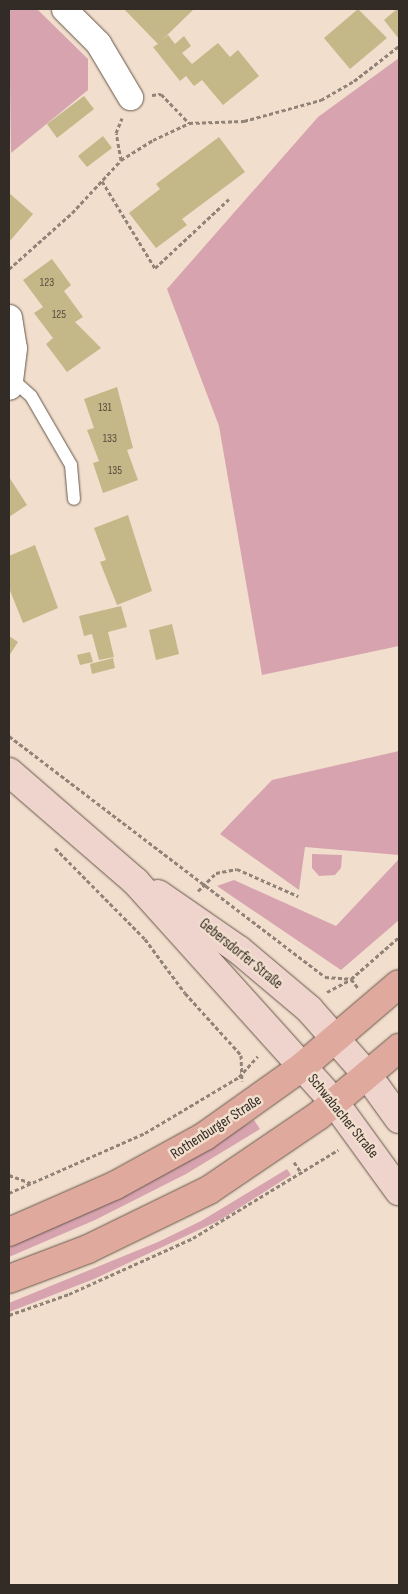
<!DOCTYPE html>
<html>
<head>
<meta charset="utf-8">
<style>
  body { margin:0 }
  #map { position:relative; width:408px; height:1594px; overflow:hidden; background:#f1decd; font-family:"Sofia Sans Condensed",sans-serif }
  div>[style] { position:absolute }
  .green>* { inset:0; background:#d7a3af }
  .building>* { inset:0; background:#c4b788 }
  .path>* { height:3px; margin-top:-1.5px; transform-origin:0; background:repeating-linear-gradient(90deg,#918378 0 4px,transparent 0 6.5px) }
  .roads { filter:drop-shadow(0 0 1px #665648) drop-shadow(0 0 1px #665648) }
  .lane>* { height:12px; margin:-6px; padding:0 6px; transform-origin:6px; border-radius:6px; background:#fff }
  .street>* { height:25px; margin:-12.5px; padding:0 12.5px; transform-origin:12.5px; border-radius:12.5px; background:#fff }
  .secondary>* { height:28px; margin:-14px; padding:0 14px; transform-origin:14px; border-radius:14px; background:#efd4ce }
  .primary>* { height:28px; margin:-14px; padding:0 14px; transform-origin:14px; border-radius:14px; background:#dfa99d }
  span { translate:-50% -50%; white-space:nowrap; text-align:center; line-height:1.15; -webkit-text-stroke:5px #f1decd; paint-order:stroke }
  .number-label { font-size:12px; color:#574e3e }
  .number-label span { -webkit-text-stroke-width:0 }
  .street-label { font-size:15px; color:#332b25 }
  .frame { position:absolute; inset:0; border:10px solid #332b25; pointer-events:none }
</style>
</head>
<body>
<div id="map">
  <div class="green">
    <div style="clip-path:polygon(9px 9px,37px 9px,88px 59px,88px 90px,11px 153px)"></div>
    <div style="clip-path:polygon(399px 58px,399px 646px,262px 675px,219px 426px,167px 289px,318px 117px)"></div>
    <div style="clip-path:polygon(399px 751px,399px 855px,305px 847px,299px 890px,220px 834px,272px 780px)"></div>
    <div style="clip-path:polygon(312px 854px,342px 855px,341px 868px,335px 875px,319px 876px,312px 868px)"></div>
    <div style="clip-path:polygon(399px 859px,399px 920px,341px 970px,217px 886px,234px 880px,336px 926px)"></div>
    <div style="clip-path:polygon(254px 1120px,260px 1129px,186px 1174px,95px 1220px,9px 1257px,9px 1246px,143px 1186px)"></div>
    <div style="clip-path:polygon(287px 1169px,291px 1175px,220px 1220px,94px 1279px,9px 1312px,9px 1303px,158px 1242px,201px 1221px)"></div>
  </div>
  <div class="building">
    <div style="clip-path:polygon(124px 9px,194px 9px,161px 41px,168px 35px,175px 44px,184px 36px,191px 46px,182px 53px,192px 64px,218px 43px,230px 57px,238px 50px,259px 76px,223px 105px,202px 80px,194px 86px,186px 76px,180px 81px,153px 47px,158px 44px)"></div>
    <div style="clip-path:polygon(358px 9px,387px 38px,350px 69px,324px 38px)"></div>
    <div style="clip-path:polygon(397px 9px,399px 9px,399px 39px,384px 20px)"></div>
    <div style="clip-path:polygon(84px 96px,94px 109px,57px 138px,47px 124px)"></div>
    <div style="clip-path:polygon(103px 136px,112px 148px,87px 167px,78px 156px)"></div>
    <div style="clip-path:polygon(219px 137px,245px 172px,182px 219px,187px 225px,156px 248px,129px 213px,160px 189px,156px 184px)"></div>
    <div style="clip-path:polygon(9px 193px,33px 214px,9px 242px)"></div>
    <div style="clip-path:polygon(52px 259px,71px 285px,64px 291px,83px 317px,75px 322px,101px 348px,67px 372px,46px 344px,53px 338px,34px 313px,43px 307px,23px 280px)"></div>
    <div style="clip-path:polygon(117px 387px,133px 448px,127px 450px,138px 480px,103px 493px,93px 463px,99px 461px,87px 430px,94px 428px,84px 399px)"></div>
    <div style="clip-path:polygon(9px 477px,27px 505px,9px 517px)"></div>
    <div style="clip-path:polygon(128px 515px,152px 591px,117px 605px,100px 562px,106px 560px,94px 528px)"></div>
    <div style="clip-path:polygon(35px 545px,58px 608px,23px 623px,9px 588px,9px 556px)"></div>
    <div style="clip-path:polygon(121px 606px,127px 627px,108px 632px,114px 657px,99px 660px,92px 634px,84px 636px,79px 616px)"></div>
    <div style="clip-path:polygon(172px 624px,179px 654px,156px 660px,149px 630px)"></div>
    <div style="clip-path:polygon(9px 636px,18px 642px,9px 656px)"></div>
    <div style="clip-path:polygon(90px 652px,93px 662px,80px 665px,77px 655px)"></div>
    <div style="clip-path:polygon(113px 658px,115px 668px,92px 674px,90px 664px)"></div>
  </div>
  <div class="path">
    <div style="left:152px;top:95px;width:9px;rotate:-6deg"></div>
    <div style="left:161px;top:94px;width:40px;rotate:46deg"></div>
    <div style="left:121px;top:160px;width:27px;rotate:-100deg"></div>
    <div style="left:116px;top:133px;width:16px;rotate:-68deg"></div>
    <div style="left:102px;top:181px;width:102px;rotate:58.7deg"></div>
    <div style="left:155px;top:268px;width:101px;rotate:-43deg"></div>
    <div style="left:9px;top:269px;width:84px;rotate:-41.6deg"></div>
    <div style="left:72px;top:213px;width:72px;rotate:-47.2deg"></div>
    <div style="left:121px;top:160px;width:38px;rotate:-32deg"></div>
    <div style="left:153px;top:140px;width:40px;rotate:-25deg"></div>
    <div style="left:189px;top:123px;width:55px;rotate:-2.1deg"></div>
    <div style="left:244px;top:121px;width:80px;rotate:-15.3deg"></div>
    <div style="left:321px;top:100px;width:38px;rotate:-30deg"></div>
    <div style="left:354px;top:81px;width:57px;rotate:-37.9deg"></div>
    <div style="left:9px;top:736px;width:397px;rotate:37.3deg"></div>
    <div style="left:325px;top:977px;width:26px;rotate:4deg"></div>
    <div style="left:351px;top:979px;width:11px;rotate:52deg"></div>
    <div style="left:55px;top:848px;width:128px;rotate:45.3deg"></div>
    <div style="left:145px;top:939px;width:67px;rotate:53.5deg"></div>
    <div style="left:185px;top:993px;width:84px;rotate:47.9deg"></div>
    <div style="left:241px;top:1055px;width:26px;rotate:88deg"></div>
    <div style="left:198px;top:891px;width:25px;rotate:-45deg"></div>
    <div style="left:216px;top:873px;width:21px;rotate:-11deg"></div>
    <div style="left:237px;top:869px;width:67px;rotate:23.9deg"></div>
    <div style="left:327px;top:992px;width:27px;rotate:-28deg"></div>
    <div style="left:351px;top:979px;width:64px;rotate:-41.2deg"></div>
    <div style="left:294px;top:1162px;width:14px;rotate:56deg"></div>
    <div style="left:9px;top:1175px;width:23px;rotate:20deg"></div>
    <div style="left:9px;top:1193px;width:149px;rotate:-23.8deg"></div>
    <div style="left:145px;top:1133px;width:109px;rotate:-30.8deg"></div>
    <div style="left:239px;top:1077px;width:28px;rotate:-48deg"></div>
    <div style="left:9px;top:1315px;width:64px;rotate:-19.3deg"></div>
    <div style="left:69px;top:1294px;width:136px;rotate:-24.3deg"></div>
    <div style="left:193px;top:1238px;width:170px;rotate:-31.3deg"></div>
  </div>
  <div class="roads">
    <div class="lane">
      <div style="left:12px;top:379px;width:25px;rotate:42deg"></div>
      <div style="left:31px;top:396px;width:80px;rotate:59.9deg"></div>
      <div style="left:71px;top:465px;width:34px;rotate:85deg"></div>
    </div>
    <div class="street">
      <div style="left:64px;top:9px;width:48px;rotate:45deg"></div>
      <div style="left:98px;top:43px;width:63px;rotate:59.3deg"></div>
      <div style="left:9px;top:317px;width:31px;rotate:81deg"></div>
      <div style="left:14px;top:348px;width:39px;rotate:97deg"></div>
    </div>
    <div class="secondary">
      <div style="left:9px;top:772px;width:167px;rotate:40.9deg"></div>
      <div style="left:135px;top:881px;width:299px;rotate:48deg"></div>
      <div style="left:335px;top:1103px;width:109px;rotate:54deg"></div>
      <div style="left:158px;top:894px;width:98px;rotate:34.7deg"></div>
      <div style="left:239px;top:950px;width:92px;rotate:40.1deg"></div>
      <div style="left:309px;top:1009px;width:89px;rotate:48.6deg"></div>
      <div style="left:368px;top:1076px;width:53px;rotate:54.2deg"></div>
    </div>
    <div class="primary">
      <div style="left:9px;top:1232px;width:115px;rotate:-23.7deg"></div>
      <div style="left:114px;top:1186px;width:104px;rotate:-28.8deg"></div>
      <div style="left:205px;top:1136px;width:120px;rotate:-35.5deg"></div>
      <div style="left:303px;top:1066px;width:126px;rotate:-40.5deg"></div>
      <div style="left:9px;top:1279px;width:85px;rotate:-20.8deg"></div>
      <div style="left:88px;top:1249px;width:135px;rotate:-26deg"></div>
      <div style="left:209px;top:1190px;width:132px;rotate:-34.2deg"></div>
      <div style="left:318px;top:1116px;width:106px;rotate:-40deg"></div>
    </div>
  </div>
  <div class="number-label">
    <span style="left:47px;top:283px">123</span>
    <span style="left:59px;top:315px">125</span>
    <span style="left:105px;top:408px">131</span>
    <span style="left:110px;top:439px">133</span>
    <span style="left:115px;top:471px">135</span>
  </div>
  <div class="street-label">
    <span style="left:241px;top:954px;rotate:39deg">Gebersdorfer Straße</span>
    <span style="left:343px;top:1116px;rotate:51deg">Schwabacher Straße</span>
    <span style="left:216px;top:1127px;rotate:-33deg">Rothenburger Straße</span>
  </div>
  <div class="frame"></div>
</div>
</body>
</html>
